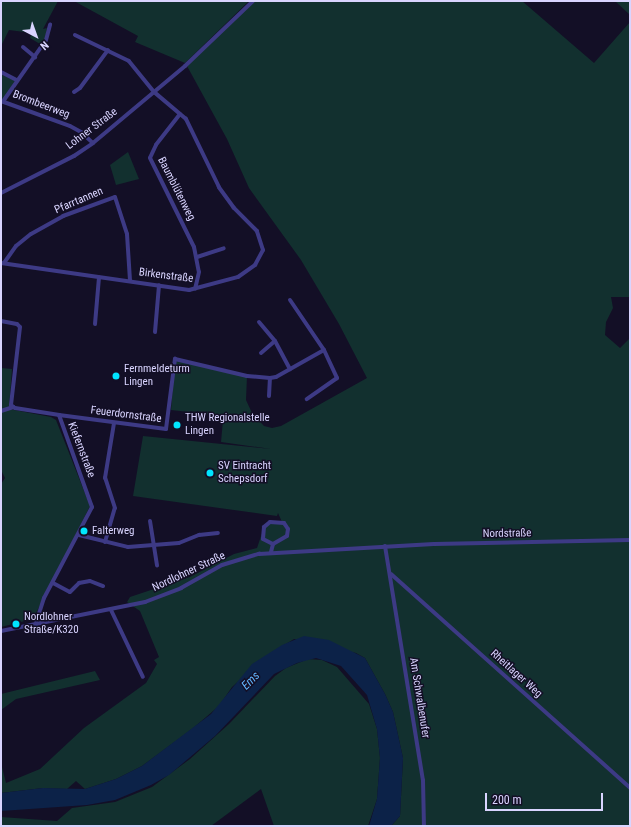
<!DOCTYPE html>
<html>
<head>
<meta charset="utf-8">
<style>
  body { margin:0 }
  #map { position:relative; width:631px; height:827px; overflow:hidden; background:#130f26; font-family:"Roboto Condensed",sans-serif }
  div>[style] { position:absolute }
  .green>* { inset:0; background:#12302f }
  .water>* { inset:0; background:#0c2248 }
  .minor>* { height:4px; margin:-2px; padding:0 2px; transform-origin:2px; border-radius:2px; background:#3d3a85 }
  .dots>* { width:11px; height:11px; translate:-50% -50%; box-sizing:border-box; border:2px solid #130f26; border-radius:50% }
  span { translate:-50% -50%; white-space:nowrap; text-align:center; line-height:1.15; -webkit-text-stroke:3px #130f26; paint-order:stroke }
  .street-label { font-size:11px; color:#d9d4ff }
  .poi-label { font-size:11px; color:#d9d4ff }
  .left { translate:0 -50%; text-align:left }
  .water-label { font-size:12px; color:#62b6ff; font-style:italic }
  .frame { position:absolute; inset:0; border:2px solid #d9d4ff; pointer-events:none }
  .north { position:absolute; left:16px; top:16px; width:40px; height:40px; -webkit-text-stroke:3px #130f26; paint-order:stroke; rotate:139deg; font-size:11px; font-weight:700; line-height:16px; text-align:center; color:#d9d4ff }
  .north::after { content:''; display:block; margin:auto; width:14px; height:18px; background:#d9d4ff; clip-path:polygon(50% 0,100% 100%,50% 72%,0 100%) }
  .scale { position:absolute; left:485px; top:793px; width:118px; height:18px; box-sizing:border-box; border:2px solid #d9d4ff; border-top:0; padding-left:5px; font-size:12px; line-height:14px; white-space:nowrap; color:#d9d4ff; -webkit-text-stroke:3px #130f26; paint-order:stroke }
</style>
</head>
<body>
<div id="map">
  <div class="green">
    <div style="clip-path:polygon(1px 1px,58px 1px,43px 29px,47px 28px,45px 39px,40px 44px,30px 38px,32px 33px,9px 30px,1px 46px)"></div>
    <div style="clip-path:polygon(74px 1px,249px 1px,185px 63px,135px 42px,138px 36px)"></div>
    <div style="clip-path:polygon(254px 1px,522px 1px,594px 63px,630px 22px,630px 297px,611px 297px,613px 308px,606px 322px,605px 335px,620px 348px,630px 338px,630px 826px,391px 826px,400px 816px,403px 758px,393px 712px,385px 694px,365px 658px,356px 653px,294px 639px,268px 655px,232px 687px,219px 706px,192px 729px,142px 766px,116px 779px,85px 789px,76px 781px,67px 789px,43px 788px,1px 793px,1px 763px,6px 783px,40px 769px,84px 728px,146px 683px,157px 664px,154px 660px,159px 657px,140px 611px,127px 602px,130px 597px,190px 577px,234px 554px,257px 548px,263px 530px,270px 522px,282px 522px,278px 513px,277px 516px,133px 496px,143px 436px,271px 449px,221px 442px,223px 420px,215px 415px,171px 410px,175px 359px,247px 376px,246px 400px,252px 413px,264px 426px,272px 428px,281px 426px,367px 378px,339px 324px,301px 260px,249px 188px,227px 139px,187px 66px)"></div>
    <div style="clip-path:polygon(615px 1px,630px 1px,630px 15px)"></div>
    <div style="clip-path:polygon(1px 74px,15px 81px,3px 99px,1px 99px)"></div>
    <div style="clip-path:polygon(128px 152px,139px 179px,116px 185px,110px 165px)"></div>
    <div style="clip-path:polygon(1px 368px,12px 369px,9px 409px,51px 417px,56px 420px,90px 506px,33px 619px,1px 627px,1px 484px,5px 478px,1px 470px)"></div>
    <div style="clip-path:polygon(308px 659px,322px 660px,337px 667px,369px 704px,377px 729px,380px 758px,377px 799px,368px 826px,274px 826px,261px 789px,211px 826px,1px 826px,1px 817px,57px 821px,72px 808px,115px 802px,152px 787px,190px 759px,229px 724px,275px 676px,286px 668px)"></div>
    <div style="clip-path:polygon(95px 671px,100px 680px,16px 699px,1px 710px,1px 694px)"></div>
  </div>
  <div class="water">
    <div style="clip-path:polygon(304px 636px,329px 640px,365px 658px,385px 694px,393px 712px,403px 758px,400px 816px,391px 826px,369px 826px,377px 799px,380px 758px,377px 729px,367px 695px,341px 666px,316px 658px,297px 663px,274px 674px,215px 736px,169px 775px,151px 785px,115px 800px,87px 805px,1px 811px,1px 793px,43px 788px,85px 789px,116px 779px,142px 766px,211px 714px,252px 664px,282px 645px)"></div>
  </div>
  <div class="minor">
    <div style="left:23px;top:47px;width:16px;rotate:40deg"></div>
    <div style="left:1px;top:72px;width:18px;rotate:27deg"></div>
    <div style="left:74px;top:92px;width:7px;rotate:-34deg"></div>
    <div style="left:80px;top:88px;width:47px;rotate:-53.6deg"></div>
    <div style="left:4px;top:100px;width:73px;rotate:-55deg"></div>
    <div style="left:46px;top:40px;width:16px;rotate:-75deg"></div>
    <div style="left:1px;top:101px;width:73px;rotate:19.9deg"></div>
    <div style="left:70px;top:126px;width:13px;rotate:29deg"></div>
    <div style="left:81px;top:132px;width:16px;rotate:43deg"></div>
    <div style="left:180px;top:114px;width:39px;rotate:128deg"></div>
    <div style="left:156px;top:145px;width:14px;rotate:115deg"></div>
    <div style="left:150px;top:158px;width:99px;rotate:63.7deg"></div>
    <div style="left:194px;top:247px;width:25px;rotate:79deg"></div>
    <div style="left:199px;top:272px;width:17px;rotate:103deg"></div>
    <div style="left:1px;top:193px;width:82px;rotate:-26.9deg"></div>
    <div style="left:74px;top:156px;width:23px;rotate:-34deg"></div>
    <div style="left:93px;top:143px;width:120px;rotate:-39.9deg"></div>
    <div style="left:185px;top:66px;width:94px;rotate:-43.7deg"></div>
    <div style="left:197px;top:257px;width:28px;rotate:-18deg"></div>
    <div style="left:1px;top:263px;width:190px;rotate:8.2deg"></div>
    <div style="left:189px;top:290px;width:51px;rotate:-14.9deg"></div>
    <div style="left:238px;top:277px;width:21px;rotate:-35deg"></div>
    <div style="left:255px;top:265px;width:17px;rotate:-62deg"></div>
    <div style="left:263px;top:250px;width:20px;rotate:-108deg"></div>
    <div style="left:257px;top:231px;width:33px;rotate:-135deg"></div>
    <div style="left:234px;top:208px;width:26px;rotate:-126deg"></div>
    <div style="left:219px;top:187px;width:76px;rotate:-115.9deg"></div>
    <div style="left:186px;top:119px;width:42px;rotate:-139.8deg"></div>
    <div style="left:154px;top:92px;width:40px;rotate:-129deg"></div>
    <div style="left:129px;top:61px;width:60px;rotate:-154.3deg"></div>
    <div style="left:4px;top:263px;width:21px;rotate:-55deg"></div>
    <div style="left:16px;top:246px;width:19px;rotate:-39deg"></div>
    <div style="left:31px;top:234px;width:37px;rotate:-29deg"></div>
    <div style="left:63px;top:216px;width:55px;rotate:-20.1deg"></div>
    <div style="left:115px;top:197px;width:39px;rotate:72deg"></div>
    <div style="left:127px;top:234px;width:47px;rotate:86.3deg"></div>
    <div style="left:290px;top:300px;width:60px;rotate:55.8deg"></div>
    <div style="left:324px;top:350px;width:31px;rotate:65deg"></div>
    <div style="left:337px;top:378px;width:37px;rotate:145deg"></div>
    <div style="left:1px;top:321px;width:16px;rotate:11deg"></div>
    <div style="left:17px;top:324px;width:4px;rotate:45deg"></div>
    <div style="left:20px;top:327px;width:79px;rotate:96.6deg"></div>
    <div style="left:11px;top:405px;width:5px;rotate:37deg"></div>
    <div style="left:15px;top:408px;width:45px;rotate:9deg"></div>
    <div style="left:59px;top:415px;width:98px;rotate:70.3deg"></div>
    <div style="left:92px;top:507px;width:103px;rotate:117.8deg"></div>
    <div style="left:44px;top:598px;width:25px;rotate:108deg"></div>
    <div style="left:259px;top:322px;width:25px;rotate:50deg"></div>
    <div style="left:275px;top:341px;width:32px;rotate:62deg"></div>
    <div style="left:95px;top:324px;width:47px;rotate:-85.1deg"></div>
    <div style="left:155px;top:332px;width:47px;rotate:-85.1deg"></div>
    <div style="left:261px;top:353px;width:18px;rotate:-41deg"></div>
    <div style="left:269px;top:396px;width:18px;rotate:-87deg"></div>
    <div style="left:1px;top:411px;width:13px;rotate:-18deg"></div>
    <div style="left:59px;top:415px;width:108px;rotate:7.5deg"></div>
    <div style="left:166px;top:429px;width:71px;rotate:-82.7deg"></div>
    <div style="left:175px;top:359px;width:74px;rotate:13.3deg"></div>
    <div style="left:247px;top:376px;width:23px;rotate:5deg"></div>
    <div style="left:270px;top:378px;width:6px;rotate:-9deg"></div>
    <div style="left:276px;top:377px;width:55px;rotate:-29.4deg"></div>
    <div style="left:150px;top:521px;width:45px;rotate:81deg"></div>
    <div style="left:79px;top:535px;width:50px;rotate:13.8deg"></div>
    <div style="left:128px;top:547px;width:51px;rotate:-4.5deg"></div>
    <div style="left:179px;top:543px;width:22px;rotate:-22deg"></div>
    <div style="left:199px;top:535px;width:19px;rotate:-6deg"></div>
    <div style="left:105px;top:542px;width:35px;rotate:-74deg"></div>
    <div style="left:115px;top:508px;width:32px;rotate:-108deg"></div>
    <div style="left:105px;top:478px;width:56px;rotate:-80.7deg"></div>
    <div style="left:385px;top:546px;width:237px;rotate:80.8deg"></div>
    <div style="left:423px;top:780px;width:46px;rotate:88.8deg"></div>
    <div style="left:271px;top:552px;width:8px;rotate:-76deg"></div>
    <div style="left:273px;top:544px;width:16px;rotate:-30deg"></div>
    <div style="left:287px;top:536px;width:7px;rotate:-82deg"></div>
    <div style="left:288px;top:529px;width:7px;rotate:-124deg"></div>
    <div style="left:284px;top:523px;width:14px;rotate:-176deg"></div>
    <div style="left:270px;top:522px;width:8px;rotate:140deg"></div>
    <div style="left:264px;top:527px;width:12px;rotate:95deg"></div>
    <div style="left:263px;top:539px;width:11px;rotate:27deg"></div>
    <div style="left:391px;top:574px;width:321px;rotate:41.8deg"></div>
    <div style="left:53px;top:583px;width:19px;rotate:28deg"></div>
    <div style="left:70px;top:592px;width:13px;rotate:-45deg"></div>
    <div style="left:79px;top:583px;width:11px;rotate:-10deg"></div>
    <div style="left:90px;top:581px;width:14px;rotate:21deg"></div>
    <div style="left:111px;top:610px;width:74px;rotate:64.5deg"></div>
    <div style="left:1px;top:631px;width:147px;rotate:-11.4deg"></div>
    <div style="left:145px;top:602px;width:39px;rotate:-21deg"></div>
    <div style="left:181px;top:588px;width:47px;rotate:-29.3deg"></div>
    <div style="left:222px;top:565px;width:39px;rotate:-17deg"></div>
    <div style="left:259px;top:554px;width:175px;rotate:-3.3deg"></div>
    <div style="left:434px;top:544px;width:196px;rotate:-1.2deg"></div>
  </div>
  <div class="dots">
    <div style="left:116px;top:376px;background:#00e5ff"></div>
    <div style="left:177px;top:425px;background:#00e5ff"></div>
    <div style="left:210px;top:473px;background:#00e5ff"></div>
    <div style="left:84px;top:531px;background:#00e5ff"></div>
    <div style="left:16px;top:624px;background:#00e5ff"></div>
  </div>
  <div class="street-label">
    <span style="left:41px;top:105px;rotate:21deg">Brombeerweg</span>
    <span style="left:92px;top:129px;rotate:-37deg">Lohner Straße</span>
    <span style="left:176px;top:189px;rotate:63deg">Baumblütenweg</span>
    <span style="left:79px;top:201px;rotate:-23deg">Pfarrtannen</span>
    <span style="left:166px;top:276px;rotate:7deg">Birkenstraße</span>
    <span style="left:126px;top:415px;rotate:7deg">Feuerdornstraße</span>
    <span style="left:81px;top:450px;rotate:69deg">Kiefernstraße</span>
    <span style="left:507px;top:534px;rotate:-1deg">Nordstraße</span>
    <span style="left:189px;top:572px;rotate:-25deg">Nordlohner Straße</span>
    <span style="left:516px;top:674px;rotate:42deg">Rheitlager Weg</span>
    <span style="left:419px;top:698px;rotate:81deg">Am Schwalbenufer</span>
  </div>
  <div class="poi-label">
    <span class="left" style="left:124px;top:376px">Fernmeldeturm<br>Lingen</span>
    <span class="left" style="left:185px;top:425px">THW Regionalstelle<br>Lingen</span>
    <span class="left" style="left:218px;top:473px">SV Eintracht<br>Schepsdorf</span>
    <span class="left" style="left:92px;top:531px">Falterweg</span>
    <span class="left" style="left:24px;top:624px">Nordlohner<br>Straße/K320</span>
  </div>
  <div class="water-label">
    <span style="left:251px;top:681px;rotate:-45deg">Ems</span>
  </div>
  <div class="frame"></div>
  <div class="north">N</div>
  <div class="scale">200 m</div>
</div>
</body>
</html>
